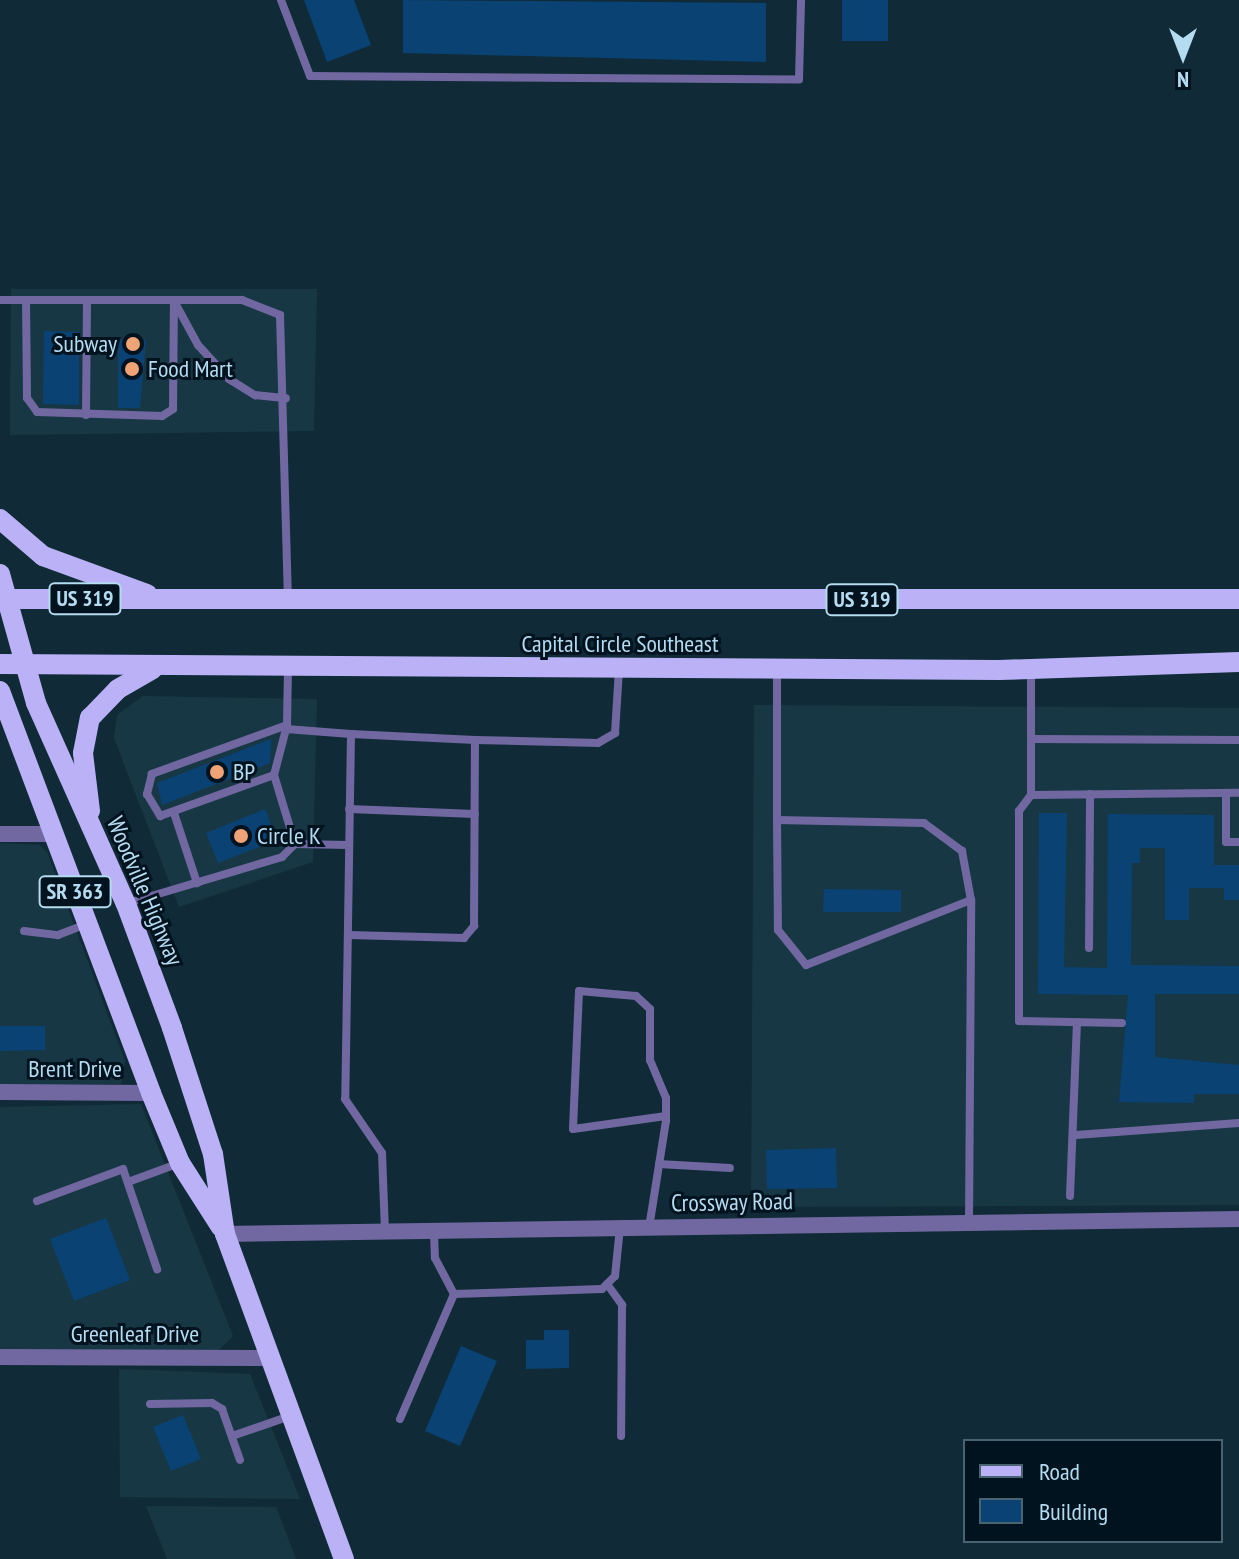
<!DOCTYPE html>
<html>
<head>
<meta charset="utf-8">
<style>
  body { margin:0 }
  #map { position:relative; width:1239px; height:1559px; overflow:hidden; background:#102b37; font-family:"PT Sans Narrow",sans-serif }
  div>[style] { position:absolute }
  .built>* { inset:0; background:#183745 }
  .building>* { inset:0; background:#0a4273 }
  .service>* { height:8px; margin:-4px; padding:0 4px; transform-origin:4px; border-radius:4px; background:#7168a1 }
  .minor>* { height:16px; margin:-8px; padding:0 8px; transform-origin:8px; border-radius:8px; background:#7168a1 }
  .tertiary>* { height:16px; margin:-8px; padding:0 8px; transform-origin:8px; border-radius:8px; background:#7168a1 }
  .primary>* { height:20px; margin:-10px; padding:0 10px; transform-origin:10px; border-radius:10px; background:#bbb1f7 }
  .dots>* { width:22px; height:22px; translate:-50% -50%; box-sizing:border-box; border:4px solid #00131e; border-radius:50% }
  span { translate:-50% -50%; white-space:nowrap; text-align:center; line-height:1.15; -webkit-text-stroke:6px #00131e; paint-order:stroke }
  .shield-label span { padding:2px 6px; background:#00131e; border:2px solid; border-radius:6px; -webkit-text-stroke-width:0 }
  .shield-label { font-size:22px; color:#b4dbf0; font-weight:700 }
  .poi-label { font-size:24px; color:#b4dbf0 }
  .right { translate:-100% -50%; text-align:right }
  .left { translate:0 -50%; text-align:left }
  .street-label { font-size:24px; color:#b4dbf0 }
  .legend { position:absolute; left:963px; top:1439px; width:260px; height:104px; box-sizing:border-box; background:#00131e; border:2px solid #486372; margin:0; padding:10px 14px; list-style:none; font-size:24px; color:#b4dbf0 }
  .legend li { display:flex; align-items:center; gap:16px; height:40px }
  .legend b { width:40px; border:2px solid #486372 }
  .north { position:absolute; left:1143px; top:16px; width:80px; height:80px; -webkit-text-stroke:6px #00131e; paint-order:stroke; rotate:180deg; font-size:22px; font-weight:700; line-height:32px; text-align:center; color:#b4dbf0 }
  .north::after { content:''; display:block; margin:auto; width:28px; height:36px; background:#b4dbf0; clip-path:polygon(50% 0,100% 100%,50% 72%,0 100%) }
</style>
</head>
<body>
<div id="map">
  <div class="built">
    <div style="clip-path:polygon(11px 289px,317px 289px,314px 431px,10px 435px)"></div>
    <div style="clip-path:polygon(143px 696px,317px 699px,313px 862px,179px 907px,114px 738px,117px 715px)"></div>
    <div style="clip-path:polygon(754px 705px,1239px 708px,1239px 1205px,751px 1207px)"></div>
    <div style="clip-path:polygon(0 843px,39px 845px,47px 852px,125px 1061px,121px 1084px,0 1086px)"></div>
    <div style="clip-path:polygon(141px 1104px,233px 1336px,216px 1353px,0 1350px,0 1107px)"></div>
    <div style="clip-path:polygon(119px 1369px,250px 1374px,300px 1499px,120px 1497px)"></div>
    <div style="clip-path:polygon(146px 1506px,276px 1507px,296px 1559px,167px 1559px)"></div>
  </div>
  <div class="building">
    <div style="clip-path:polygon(304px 0,354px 0,371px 45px,327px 62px)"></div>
    <div style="clip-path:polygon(403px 0,766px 3px,766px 62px,403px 53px)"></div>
    <div style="clip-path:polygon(842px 0,888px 0,888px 41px,842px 41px)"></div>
    <div style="clip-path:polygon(44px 331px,79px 332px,79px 405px,43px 404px)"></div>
    <div style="clip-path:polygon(118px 339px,146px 340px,140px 408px,118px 408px)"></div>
    <div style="clip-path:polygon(271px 739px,270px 763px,162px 805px,157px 783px)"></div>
    <div style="clip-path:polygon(265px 809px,277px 840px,218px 863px,206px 833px)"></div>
    <div style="clip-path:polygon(1039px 813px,1067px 813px,1064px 967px,1107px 968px,1108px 814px,1214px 815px,1214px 865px,1239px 865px,1239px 900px,1224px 900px,1224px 888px,1189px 888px,1189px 920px,1165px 920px,1165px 848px,1140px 848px,1140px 863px,1132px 863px,1131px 965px,1239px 966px,1239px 994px,1155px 994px,1155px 1057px,1239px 1065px,1239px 1094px,1194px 1094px,1194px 1103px,1119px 1102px,1128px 995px,1038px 994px)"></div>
    <div style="clip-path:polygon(824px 889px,901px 890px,901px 912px,823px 912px)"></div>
    <div style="clip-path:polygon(0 1026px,45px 1026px,45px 1050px,0 1051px)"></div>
    <div style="clip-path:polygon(836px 1148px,837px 1188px,767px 1189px,766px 1150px)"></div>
    <div style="clip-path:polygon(106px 1218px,130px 1280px,74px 1301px,50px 1239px)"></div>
    <div style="clip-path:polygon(544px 1330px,569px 1330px,569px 1368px,526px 1369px,526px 1340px,544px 1340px)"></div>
    <div style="clip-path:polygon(461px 1346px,497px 1361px,460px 1446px,425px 1431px)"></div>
    <div style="clip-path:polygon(183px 1415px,201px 1459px,171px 1471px,153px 1427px)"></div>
  </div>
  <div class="service">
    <div style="left:281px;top:0;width:81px;rotate:69.1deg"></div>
    <div style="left:310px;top:76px;width:489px;rotate:0.4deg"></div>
    <div style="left:799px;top:79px;width:79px;rotate:-88.5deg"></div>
    <div style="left:0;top:300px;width:242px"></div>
    <div style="left:242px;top:300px;width:41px;rotate:21.5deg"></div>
    <div style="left:280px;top:315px;width:285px;rotate:88.4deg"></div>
    <div style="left:26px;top:300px;width:98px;rotate:89.4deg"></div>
    <div style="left:27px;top:398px;width:17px;rotate:54deg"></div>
    <div style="left:37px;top:412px;width:125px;rotate:1.8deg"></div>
    <div style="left:162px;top:416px;width:13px;rotate:-32deg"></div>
    <div style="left:173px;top:409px;width:109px;rotate:-89.5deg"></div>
    <div style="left:174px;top:301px;width:50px;rotate:61.4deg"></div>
    <div style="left:198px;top:345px;width:46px;rotate:47.6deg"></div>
    <div style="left:229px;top:379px;width:31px;rotate:32deg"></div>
    <div style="left:255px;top:395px;width:31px;rotate:6deg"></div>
    <div style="left:86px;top:415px;width:115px;rotate:-89.5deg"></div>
    <div style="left:1031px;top:670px;width:125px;rotate:90deg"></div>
    <div style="left:1031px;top:795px;width:20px;rotate:127deg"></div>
    <div style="left:1019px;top:811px;width:210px;rotate:90deg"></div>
    <div style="left:1019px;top:1021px;width:103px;rotate:1.1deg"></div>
    <div style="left:777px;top:671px;width:149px;rotate:90deg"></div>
    <div style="left:777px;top:820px;width:110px;rotate:89.5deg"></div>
    <div style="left:778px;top:930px;width:45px;rotate:51.3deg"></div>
    <div style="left:806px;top:965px;width:177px;rotate:-21.5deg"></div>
    <div style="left:971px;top:900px;width:50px;rotate:-100.4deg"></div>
    <div style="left:962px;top:851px;width:47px;rotate:-143.6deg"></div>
    <div style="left:924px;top:823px;width:147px;rotate:-178.8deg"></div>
    <div style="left:287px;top:725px;width:144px;rotate:160.1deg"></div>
    <div style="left:152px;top:774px;width:21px;rotate:104deg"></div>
    <div style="left:147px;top:794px;width:26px;rotate:59deg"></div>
    <div style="left:160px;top:816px;width:121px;rotate:-19.8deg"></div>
    <div style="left:274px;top:775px;width:52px;rotate:-75.4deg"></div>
    <div style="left:287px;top:725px;width:56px;rotate:-89deg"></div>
    <div style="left:286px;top:729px;width:65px;rotate:4.4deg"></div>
    <div style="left:351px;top:734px;width:365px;rotate:90.9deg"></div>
    <div style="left:345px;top:1099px;width:65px;rotate:55.6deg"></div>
    <div style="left:382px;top:1153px;width:78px;rotate:87.8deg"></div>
    <div style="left:1031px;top:739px;width:208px;rotate:0.3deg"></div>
    <div style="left:475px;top:740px;width:123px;rotate:1.4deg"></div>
    <div style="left:598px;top:743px;width:20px;rotate:-30deg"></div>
    <div style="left:615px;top:733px;width:63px;rotate:-86.4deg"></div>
    <div style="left:1226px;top:793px;width:49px;rotate:90deg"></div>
    <div style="left:1226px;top:842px;width:13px"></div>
    <div style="left:1031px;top:795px;width:208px;rotate:-0.6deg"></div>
    <div style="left:349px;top:809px;width:126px;rotate:2.3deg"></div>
    <div style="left:174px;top:813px;width:74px;rotate:71.8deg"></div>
    <div style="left:295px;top:844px;width:54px;rotate:1.1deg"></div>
    <div style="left:128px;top:903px;width:161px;rotate:-16.6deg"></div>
    <div style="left:282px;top:857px;width:18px;rotate:-45deg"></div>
    <div style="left:295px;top:844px;width:72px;rotate:-106.9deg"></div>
    <div style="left:24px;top:931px;width:34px;rotate:7deg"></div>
    <div style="left:58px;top:935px;width:31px;rotate:-21deg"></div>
    <div style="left:348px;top:935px;width:116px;rotate:1.5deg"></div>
    <div style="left:464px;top:938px;width:16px;rotate:-50deg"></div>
    <div style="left:474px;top:926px;width:186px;rotate:-89.7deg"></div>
    <div style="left:475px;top:740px;width:124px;rotate:-177.2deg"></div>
    <div style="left:1089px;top:948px;width:154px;rotate:-89.6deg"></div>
    <div style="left:1076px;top:1135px;width:163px;rotate:-4.2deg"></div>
    <div style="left:659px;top:1164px;width:71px;rotate:3.2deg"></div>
    <div style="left:128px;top:1182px;width:55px;rotate:-20.1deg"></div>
    <div style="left:1070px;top:1196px;width:174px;rotate:-87.7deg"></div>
    <div style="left:37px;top:1201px;width:92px;rotate:-20.4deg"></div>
    <div style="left:123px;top:1169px;width:106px;rotate:71.2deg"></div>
    <div style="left:969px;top:1223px;width:323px;rotate:-89.6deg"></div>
    <div style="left:649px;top:1228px;width:108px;rotate:-81deg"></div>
    <div style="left:666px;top:1121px;width:23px;rotate:-90deg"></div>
    <div style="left:666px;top:1098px;width:41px;rotate:-112.8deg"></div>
    <div style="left:650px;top:1060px;width:51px;rotate:-90deg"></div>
    <div style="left:650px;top:1009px;width:19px;rotate:-137deg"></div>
    <div style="left:636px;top:996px;width:57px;rotate:-175deg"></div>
    <div style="left:579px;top:991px;width:138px;rotate:92.5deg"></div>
    <div style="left:573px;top:1129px;width:94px;rotate:-8deg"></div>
    <div style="left:434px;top:1232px;width:26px;rotate:88deg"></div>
    <div style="left:435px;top:1258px;width:41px;rotate:62.2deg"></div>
    <div style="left:607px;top:1284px;width:26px;rotate:54deg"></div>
    <div style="left:622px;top:1305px;width:131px;rotate:90.4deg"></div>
    <div style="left:454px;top:1294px;width:148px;rotate:-1.9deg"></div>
    <div style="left:602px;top:1289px;width:18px;rotate:-45deg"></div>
    <div style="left:615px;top:1276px;width:48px;rotate:-84.1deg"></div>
    <div style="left:150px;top:1404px;width:62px;rotate:-0.9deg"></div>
    <div style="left:212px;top:1403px;width:12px;rotate:31deg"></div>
    <div style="left:222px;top:1409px;width:54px;rotate:70.6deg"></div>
    <div style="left:400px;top:1419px;width:136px;rotate:-66.6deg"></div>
    <div style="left:232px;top:1436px;width:61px;rotate:-19deg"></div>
  </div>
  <div class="minor">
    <div style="left:0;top:834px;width:52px"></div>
    <div style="left:0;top:1092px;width:151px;rotate:0.4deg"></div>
    <div style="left:0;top:1357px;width:270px;rotate:0.2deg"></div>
  </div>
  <div class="tertiary">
    <div style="left:225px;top:1234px;width:1014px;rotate:-0.85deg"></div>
  </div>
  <div class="primary">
    <div style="left:0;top:519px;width:57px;rotate:40.7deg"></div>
    <div style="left:43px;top:556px;width:111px;rotate:20.1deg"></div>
    <div style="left:0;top:574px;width:134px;rotate:74.4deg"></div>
    <div style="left:36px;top:703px;width:220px;rotate:65.9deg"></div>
    <div style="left:126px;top:904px;width:132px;rotate:69.6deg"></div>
    <div style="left:172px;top:1028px;width:133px;rotate:72deg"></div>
    <div style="left:213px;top:1154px;width:81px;rotate:81.5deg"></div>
    <div style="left:225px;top:1234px;width:346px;rotate:69.9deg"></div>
    <div style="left:0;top:599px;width:1239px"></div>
    <div style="left:0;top:664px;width:999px;rotate:0.34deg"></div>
    <div style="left:999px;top:670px;width:240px;rotate:-1.9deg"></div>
    <div style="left:0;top:691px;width:429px;rotate:69.4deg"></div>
    <div style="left:151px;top:1093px;width:76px;rotate:67.5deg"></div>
    <div style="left:180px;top:1163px;width:76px;rotate:57.4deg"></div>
    <div style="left:90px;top:811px;width:58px;rotate:-96.9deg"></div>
    <div style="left:83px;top:753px;width:36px;rotate:-79deg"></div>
    <div style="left:90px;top:718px;width:40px;rotate:-46deg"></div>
    <div style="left:118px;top:689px;width:40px;rotate:-29.7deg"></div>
  </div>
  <div class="dots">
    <div style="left:133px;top:344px;background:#efa377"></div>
    <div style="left:132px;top:369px;background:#efa377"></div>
    <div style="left:217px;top:772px;background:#efa377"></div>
    <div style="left:241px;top:836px;background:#efa377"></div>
  </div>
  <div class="shield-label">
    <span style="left:85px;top:599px">US 319</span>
    <span style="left:862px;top:600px">US 319</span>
    <span style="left:75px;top:892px">SR 363</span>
  </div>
  <div class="poi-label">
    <span class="right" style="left:117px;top:344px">Subway</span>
    <span class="left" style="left:148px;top:369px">Food Mart</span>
    <span class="left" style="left:233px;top:772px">BP</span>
    <span class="left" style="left:257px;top:836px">Circle K</span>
  </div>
  <div class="street-label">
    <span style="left:620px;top:644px">Capital Circle Southeast</span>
    <span style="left:145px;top:891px;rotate:67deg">Woodville Highway</span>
    <span style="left:75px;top:1069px">Brent Drive</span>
    <span style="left:732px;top:1202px;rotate:-1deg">Crossway Road</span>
    <span style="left:135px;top:1334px">Greenleaf Drive</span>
  </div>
  <ul class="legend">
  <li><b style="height:10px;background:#bbb1f7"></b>Road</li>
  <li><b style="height:22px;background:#0a4273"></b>Building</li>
  </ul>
  <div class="north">N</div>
</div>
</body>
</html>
